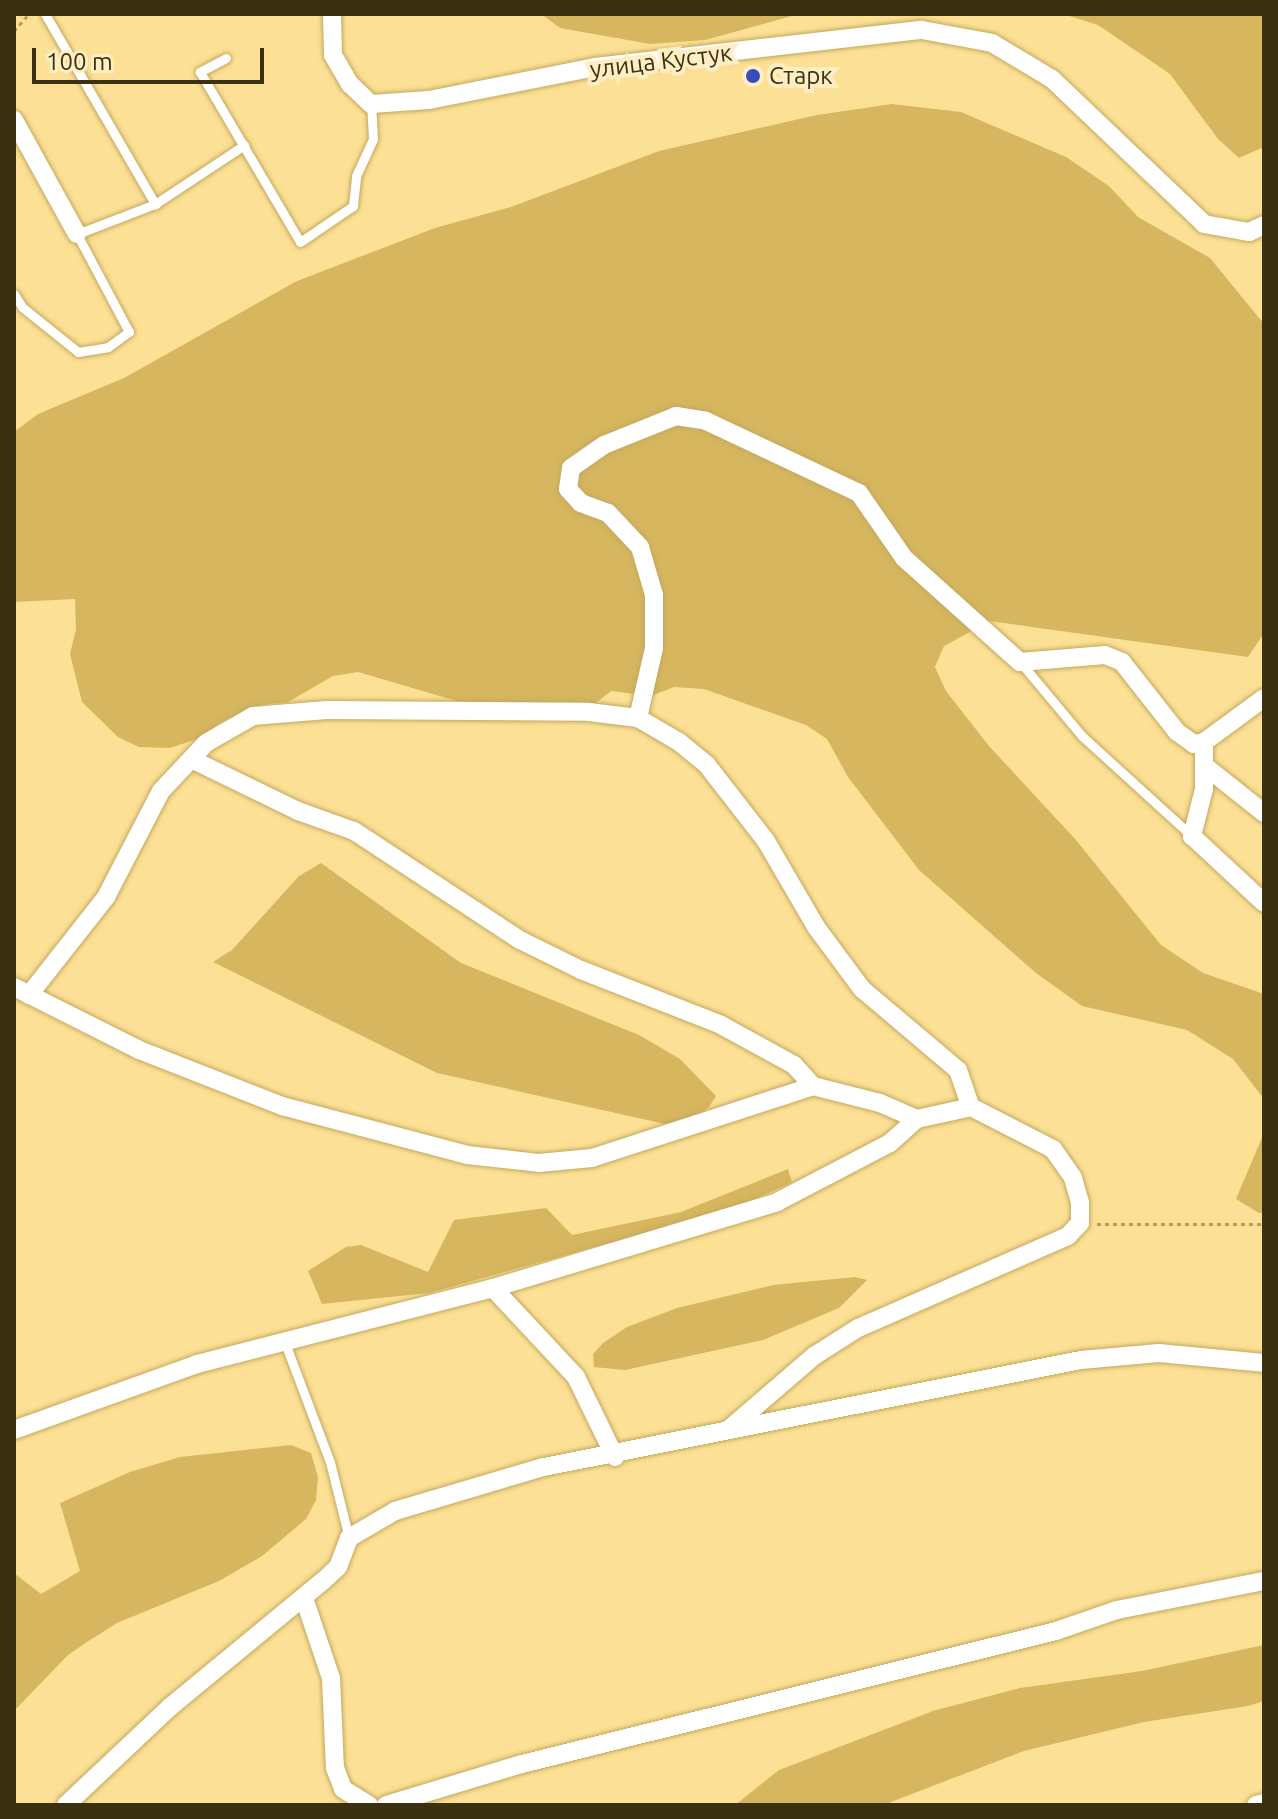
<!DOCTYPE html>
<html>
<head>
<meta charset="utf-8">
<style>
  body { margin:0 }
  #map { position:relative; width:1278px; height:1819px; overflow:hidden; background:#fce095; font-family:Ubuntu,sans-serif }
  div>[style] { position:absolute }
  .green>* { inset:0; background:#d6b65e }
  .path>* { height:3px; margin-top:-1.5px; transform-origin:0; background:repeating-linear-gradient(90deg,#b49e64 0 4px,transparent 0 8px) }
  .roads { filter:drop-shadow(0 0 2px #c3a85f) drop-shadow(0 0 2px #c3a85f) }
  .lane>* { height:9px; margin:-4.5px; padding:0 4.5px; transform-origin:4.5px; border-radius:4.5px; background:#fff }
  .street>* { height:18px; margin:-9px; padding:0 9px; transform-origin:9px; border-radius:9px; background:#fff }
  .dots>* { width:22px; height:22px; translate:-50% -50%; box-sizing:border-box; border:4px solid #ffeec3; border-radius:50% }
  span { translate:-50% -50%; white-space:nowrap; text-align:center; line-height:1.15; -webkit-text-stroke:8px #ffeec3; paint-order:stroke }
  .street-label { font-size:24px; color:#3b3011 }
  .poi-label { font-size:24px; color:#3b3011 }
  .left { translate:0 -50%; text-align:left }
  .frame { position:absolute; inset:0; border:16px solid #3b3011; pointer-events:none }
  .scale { position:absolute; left:32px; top:48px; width:232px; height:36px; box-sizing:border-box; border:4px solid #3b3011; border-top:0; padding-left:10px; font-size:24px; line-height:28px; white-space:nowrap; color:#3b3011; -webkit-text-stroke:6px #ffeec3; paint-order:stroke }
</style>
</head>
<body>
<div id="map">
  <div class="green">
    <div style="clip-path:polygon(541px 14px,799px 14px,705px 40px,650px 44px,560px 28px)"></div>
    <div style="clip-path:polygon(1063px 14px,1264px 14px,1264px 147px,1239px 158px,1218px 139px,1170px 74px,1098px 25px)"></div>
    <div style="clip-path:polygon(892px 104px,961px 112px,1066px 157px,1109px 186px,1138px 217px,1210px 258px,1264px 324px,1264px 633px,1248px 657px,990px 621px,944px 646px,935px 667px,946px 691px,989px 746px,1076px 840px,1161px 945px,1203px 973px,1264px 994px,1264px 1099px,1233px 1059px,1187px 1030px,1082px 1006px,1036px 973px,919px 870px,848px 777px,827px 739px,806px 725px,704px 689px,674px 687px,651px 696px,611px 691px,596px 703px,572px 707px,467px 704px,358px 672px,333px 676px,288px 702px,261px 705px,223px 721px,197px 739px,170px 748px,139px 747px,118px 737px,82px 702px,70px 654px,76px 629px,75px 599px,14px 602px,14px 432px,38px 414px,124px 378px,297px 281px,435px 228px,511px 207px,659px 151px,817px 115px)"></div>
    <div style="clip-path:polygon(321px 863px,461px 963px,639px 1035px,680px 1059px,716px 1096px,709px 1107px,690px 1121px,665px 1124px,437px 1073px,213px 962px,232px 950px,299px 876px)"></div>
    <div style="clip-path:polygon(1264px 1133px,1264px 1212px,1259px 1213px,1236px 1199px)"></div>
    <div style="clip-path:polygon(788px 1169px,792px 1182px,735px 1208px,429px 1293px,322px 1304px,308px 1271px,346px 1247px,361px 1245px,428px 1272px,454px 1220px,546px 1208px,572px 1235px,681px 1212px)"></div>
    <div style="clip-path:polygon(855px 1277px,867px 1280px,839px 1308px,763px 1340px,625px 1370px,594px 1367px,593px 1354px,603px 1343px,627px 1327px,677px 1308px,773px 1285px)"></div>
    <div style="clip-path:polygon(291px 1445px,311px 1453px,318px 1477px,316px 1500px,306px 1519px,262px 1556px,219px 1581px,117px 1623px,90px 1640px,68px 1655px,14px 1711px,14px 1573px,41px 1594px,80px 1571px,60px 1503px,130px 1472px,180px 1457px)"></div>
    <div style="clip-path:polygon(1264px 1645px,1264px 1701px,1248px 1706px,1144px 1722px,1024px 1751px,883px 1805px,735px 1805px,779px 1770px,933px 1711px,1020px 1688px,1142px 1671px)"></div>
  </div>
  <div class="path">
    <div style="left:14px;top:31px;width:23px;rotate:-49deg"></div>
    <div style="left:1097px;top:1224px;width:164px"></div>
  </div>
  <div class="roads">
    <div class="lane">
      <div style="left:45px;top:14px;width:220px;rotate:59.9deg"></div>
      <div style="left:226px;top:58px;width:30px;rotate:152deg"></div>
      <div style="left:200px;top:72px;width:197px;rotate:59.5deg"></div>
      <div style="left:300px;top:242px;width:64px;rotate:-34.2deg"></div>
      <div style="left:353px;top:206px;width:30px;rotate:-84deg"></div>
      <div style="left:356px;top:176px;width:41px;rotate:-65.3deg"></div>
      <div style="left:373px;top:139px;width:35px;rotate:-93deg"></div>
      <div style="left:14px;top:294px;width:15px;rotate:58deg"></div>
      <div style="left:22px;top:307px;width:72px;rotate:38.8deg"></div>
      <div style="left:78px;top:352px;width:30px;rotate:-9deg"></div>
      <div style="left:108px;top:347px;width:26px;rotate:-36deg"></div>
      <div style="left:129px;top:332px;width:111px;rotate:-118deg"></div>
      <div style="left:77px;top:234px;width:84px;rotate:-21deg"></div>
      <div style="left:155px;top:204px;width:107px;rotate:-33.5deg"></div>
      <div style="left:1021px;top:663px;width:95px;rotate:50.1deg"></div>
      <div style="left:1082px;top:736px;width:149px;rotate:42.3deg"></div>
      <div style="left:285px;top:1343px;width:127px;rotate:69.3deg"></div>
      <div style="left:330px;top:1462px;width:78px;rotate:76deg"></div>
    </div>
    <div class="street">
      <div style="left:332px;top:14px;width:41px;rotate:88.6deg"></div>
      <div style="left:333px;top:55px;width:34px;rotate:60deg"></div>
      <div style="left:350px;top:84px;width:29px;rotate:44deg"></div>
      <div style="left:371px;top:104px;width:58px;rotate:-3.9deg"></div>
      <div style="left:429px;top:100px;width:169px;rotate:-11.2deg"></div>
      <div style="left:595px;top:67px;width:329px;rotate:-6.5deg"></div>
      <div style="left:922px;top:30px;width:71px;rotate:10.5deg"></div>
      <div style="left:992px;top:43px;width:70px;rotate:31deg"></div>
      <div style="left:1052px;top:79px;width:210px;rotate:43.6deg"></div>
      <div style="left:1204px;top:224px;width:46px;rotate:10.1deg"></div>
      <div style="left:1249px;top:232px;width:17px;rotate:-25deg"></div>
      <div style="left:14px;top:120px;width:130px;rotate:61.1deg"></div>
      <div style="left:638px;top:718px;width:72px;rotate:-77.1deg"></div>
      <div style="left:654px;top:648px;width:53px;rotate:-90deg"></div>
      <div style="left:654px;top:595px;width:50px;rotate:-106.3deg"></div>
      <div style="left:640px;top:547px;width:47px;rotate:-133.3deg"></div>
      <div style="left:608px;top:513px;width:29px;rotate:-160deg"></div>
      <div style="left:581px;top:503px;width:19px;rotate:-133deg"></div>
      <div style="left:568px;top:489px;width:21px;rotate:-82deg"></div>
      <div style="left:571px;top:468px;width:40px;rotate:-34.9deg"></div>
      <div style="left:604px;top:445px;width:78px;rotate:-21.9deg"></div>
      <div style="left:676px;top:416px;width:30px;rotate:9deg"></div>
      <div style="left:706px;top:421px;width:169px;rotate:25.2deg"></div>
      <div style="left:859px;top:493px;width:79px;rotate:55.3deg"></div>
      <div style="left:904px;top:558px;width:156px;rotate:41.9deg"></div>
      <div style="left:1020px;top:662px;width:85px;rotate:-4.7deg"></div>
      <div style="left:1105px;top:655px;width:18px;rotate:22deg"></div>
      <div style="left:1122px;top:662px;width:89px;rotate:51.8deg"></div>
      <div style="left:1177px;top:732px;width:21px;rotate:35deg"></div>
      <div style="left:1194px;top:744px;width:10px;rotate:-11deg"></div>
      <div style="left:1204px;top:742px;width:74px;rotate:-36.3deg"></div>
      <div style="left:1204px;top:742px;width:47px;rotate:90deg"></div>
      <div style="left:1204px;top:789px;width:49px;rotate:104.3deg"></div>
      <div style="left:1192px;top:836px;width:98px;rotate:42.9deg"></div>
      <div style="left:191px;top:759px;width:119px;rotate:25.9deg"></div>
      <div style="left:298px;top:811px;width:59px;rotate:19.7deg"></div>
      <div style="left:354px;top:831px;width:199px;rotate:33.3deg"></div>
      <div style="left:520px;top:940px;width:68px;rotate:26.2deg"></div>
      <div style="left:581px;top:970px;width:150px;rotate:21.4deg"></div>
      <div style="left:721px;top:1025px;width:83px;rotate:28.7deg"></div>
      <div style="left:794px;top:1065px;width:28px;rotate:48deg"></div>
      <div style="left:813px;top:1086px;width:69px;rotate:14.2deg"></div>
      <div style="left:880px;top:1103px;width:40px;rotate:23.4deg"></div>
      <div style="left:1206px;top:767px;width:74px;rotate:38.4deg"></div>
      <div style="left:14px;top:987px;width:140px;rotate:26.7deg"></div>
      <div style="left:139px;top:1050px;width:154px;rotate:21.4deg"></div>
      <div style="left:282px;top:1106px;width:191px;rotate:14.8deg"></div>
      <div style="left:467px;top:1155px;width:72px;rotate:6.3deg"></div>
      <div style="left:539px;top:1163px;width:53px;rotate:-5.4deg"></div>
      <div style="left:592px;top:1158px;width:232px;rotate:-18deg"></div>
      <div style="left:29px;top:995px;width:125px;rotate:-51.8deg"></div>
      <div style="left:106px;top:897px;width:119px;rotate:-62.6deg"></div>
      <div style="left:161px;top:791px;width:66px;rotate:-46.8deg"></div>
      <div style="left:206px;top:743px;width:54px;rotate:-29.9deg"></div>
      <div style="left:253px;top:716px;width:74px;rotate:-4.6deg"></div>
      <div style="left:327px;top:710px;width:262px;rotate:0.4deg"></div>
      <div style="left:589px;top:712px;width:49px;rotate:7deg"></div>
      <div style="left:638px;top:718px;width:48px;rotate:30.3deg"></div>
      <div style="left:679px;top:742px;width:36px;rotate:39deg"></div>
      <div style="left:707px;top:765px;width:96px;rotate:52.2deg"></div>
      <div style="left:766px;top:841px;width:99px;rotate:59.8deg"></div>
      <div style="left:816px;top:927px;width:77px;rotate:53.4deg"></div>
      <div style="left:862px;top:989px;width:126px;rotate:40.2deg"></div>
      <div style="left:958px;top:1070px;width:39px;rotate:71deg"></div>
      <div style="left:971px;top:1107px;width:92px;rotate:27.1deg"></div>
      <div style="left:1053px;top:1149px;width:35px;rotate:55deg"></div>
      <div style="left:1073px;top:1178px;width:26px;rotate:74deg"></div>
      <div style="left:1080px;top:1203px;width:20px;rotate:90deg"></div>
      <div style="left:1080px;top:1223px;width:18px;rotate:133deg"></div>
      <div style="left:1068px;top:1236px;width:229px;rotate:156.3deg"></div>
      <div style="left:858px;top:1328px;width:52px;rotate:147.5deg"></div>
      <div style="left:814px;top:1356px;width:113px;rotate:139.3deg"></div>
      <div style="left:493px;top:1288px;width:122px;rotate:47deg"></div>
      <div style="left:576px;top:1377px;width:89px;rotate:64deg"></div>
      <div style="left:14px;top:1430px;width:195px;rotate:-19.8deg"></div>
      <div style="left:197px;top:1364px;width:306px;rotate:-14.4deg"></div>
      <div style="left:493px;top:1288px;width:297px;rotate:-16.8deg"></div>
      <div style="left:777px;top:1202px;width:127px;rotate:-27.6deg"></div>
      <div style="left:890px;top:1143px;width:36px;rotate:-42deg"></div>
      <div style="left:917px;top:1119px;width:55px;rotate:-12.5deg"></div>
      <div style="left:304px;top:1598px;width:84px;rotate:71.4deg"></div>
      <div style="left:331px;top:1678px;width:90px;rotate:87.5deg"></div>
      <div style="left:335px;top:1768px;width:22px;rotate:69deg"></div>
      <div style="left:343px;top:1789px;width:31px;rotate:32deg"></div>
      <div style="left:66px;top:1805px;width:143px;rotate:-43.3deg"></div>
      <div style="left:170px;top:1707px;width:198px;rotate:-39.5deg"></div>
      <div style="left:323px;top:1581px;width:21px;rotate:-43deg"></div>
      <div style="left:338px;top:1567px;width:31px;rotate:-69deg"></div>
      <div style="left:349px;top:1538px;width:53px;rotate:-30.4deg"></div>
      <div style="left:395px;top:1511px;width:155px;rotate:-16.5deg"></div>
      <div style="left:544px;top:1467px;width:548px;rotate:-11.27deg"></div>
      <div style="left:1081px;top:1360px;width:78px;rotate:-5.1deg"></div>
      <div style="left:1159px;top:1353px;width:105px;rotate:5.4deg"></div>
      <div style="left:386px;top:1805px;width:142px;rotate:-16.8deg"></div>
      <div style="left:522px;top:1764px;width:550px;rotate:-13.99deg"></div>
      <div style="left:1056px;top:1631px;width:65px;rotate:-19deg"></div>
      <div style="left:1117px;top:1610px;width:150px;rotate:-11.2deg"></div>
      <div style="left:1256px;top:1805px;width:8px;rotate:-14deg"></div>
    </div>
  </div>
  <div class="dots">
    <div style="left:753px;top:76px;background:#364dbf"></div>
  </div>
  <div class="street-label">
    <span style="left:661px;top:61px;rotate:-7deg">улица Кустук</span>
  </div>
  <div class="poi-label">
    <span class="left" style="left:769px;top:76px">Старк</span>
  </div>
  <div class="frame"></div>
  <div class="scale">100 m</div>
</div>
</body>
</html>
